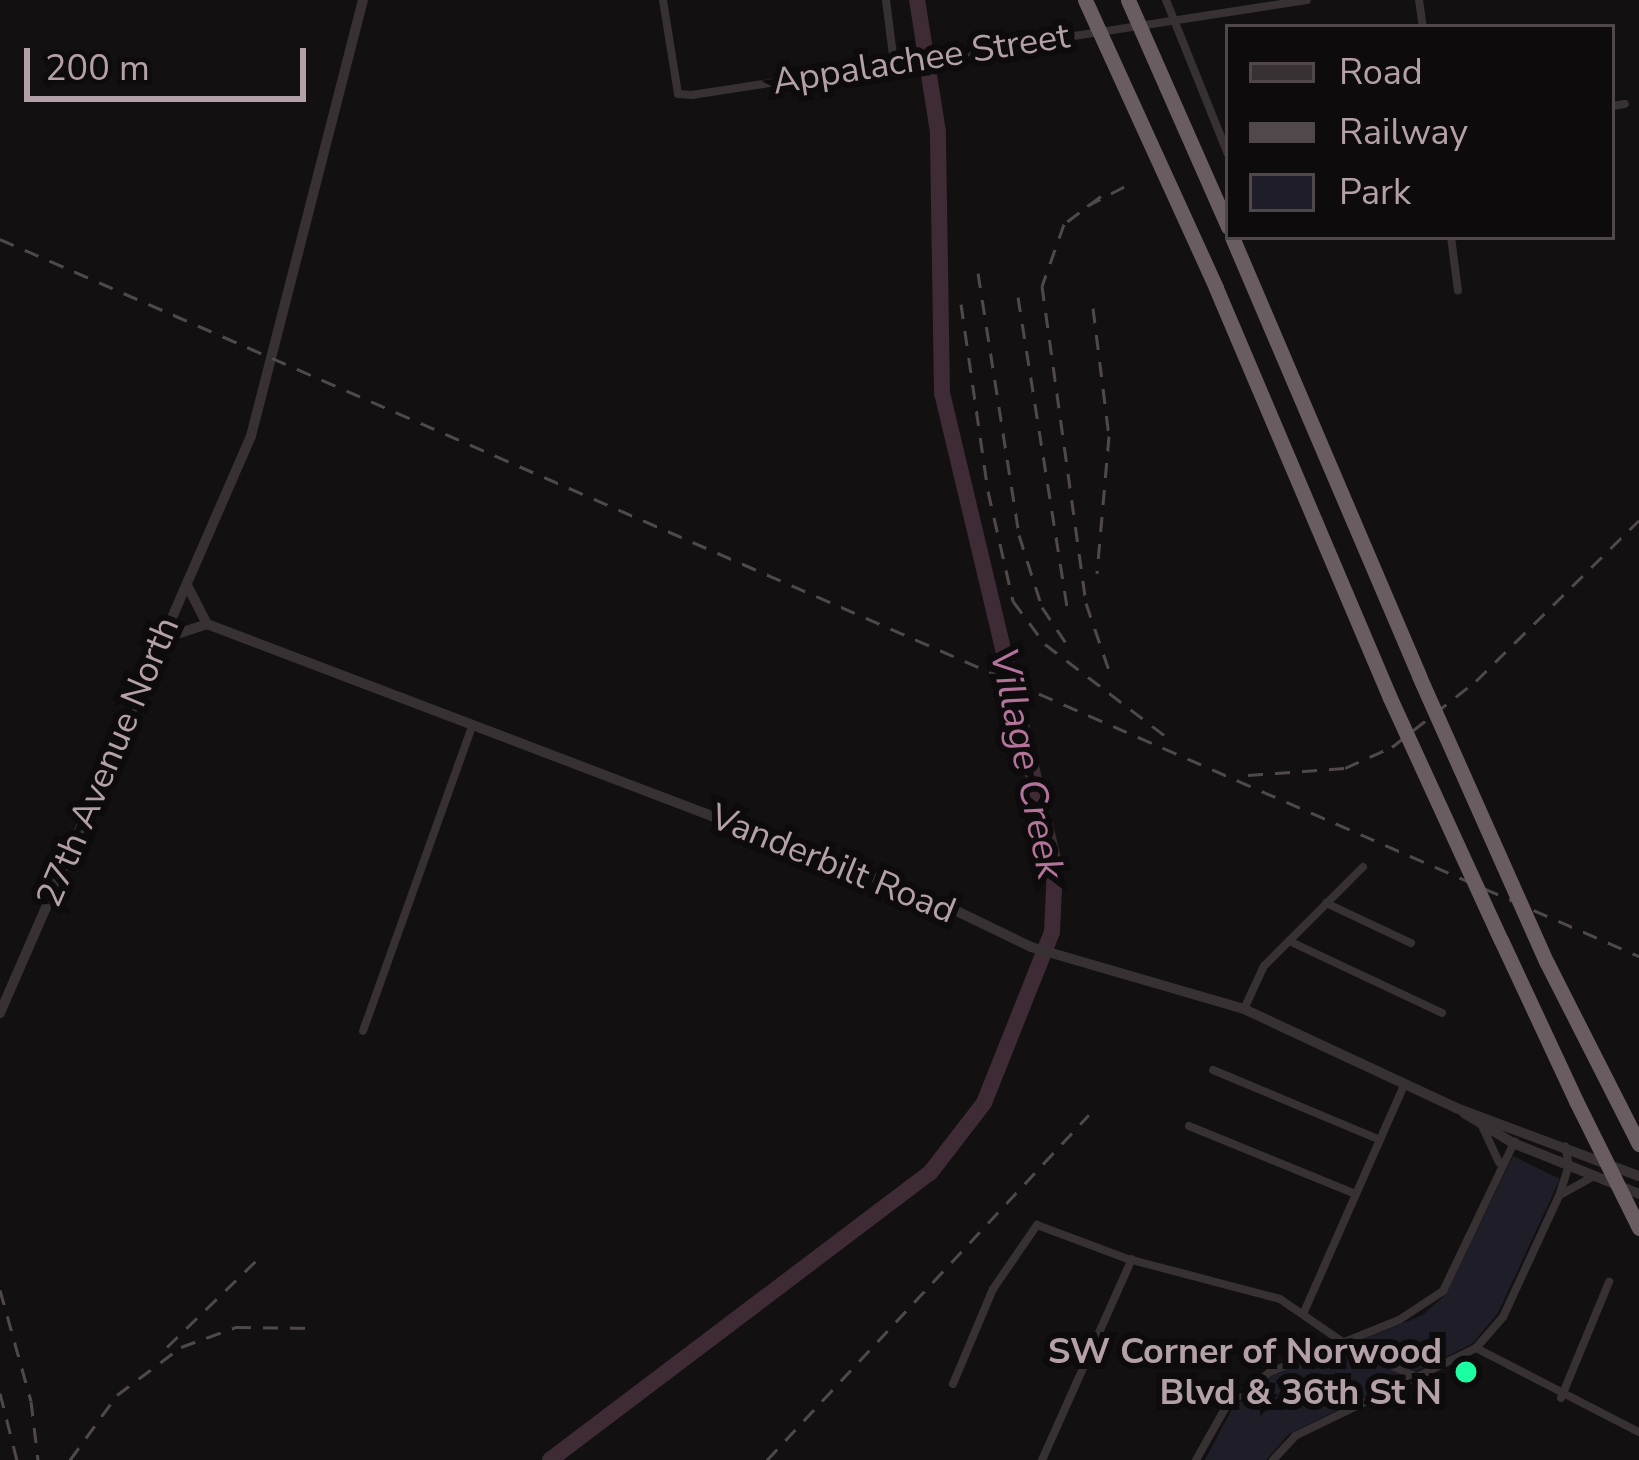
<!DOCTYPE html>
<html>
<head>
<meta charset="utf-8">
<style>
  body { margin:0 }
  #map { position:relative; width:1639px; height:1460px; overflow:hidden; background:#121010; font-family:"Nunito Sans",sans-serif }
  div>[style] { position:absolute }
  .green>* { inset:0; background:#1f1e28 }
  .river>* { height:16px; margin:-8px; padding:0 8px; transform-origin:8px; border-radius:8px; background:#3e2b36 }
  .minor>* { height:8px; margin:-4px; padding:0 4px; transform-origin:4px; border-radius:4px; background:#373133 }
  .tertiary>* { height:10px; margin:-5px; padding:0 5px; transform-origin:5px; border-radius:5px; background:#373133 }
  .motorway>* { height:15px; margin:-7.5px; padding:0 7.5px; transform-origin:7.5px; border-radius:7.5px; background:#695d61 }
  .rail>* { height:3px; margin-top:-1.5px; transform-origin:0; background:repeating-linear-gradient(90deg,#50484b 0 15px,transparent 0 27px) }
  .motorway-bridge>* { height:15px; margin:-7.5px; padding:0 7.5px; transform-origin:7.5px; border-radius:7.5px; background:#695d61 }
  .dots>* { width:33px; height:33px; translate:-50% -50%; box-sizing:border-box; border:6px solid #0d0b0b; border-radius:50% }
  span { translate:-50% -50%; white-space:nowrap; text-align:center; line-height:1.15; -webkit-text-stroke:12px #0d0b0b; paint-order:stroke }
  .street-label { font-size:36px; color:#b4a0a8 }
  .poi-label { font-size:36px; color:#b4a0a8; font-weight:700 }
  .right { translate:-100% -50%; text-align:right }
  .water-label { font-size:39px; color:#b3739a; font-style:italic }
  .legend { position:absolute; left:1225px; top:24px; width:390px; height:216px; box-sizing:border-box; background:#0d0b0b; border:3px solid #50474a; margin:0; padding:15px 21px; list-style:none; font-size:36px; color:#b4a0a8 }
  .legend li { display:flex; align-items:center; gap:24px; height:60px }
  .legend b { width:60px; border:3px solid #50474a }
  .scale { position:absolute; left:24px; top:48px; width:282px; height:54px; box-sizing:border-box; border:6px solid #b4a0a8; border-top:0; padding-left:15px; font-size:36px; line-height:42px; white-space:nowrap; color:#b4a0a8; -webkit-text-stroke:9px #0d0b0b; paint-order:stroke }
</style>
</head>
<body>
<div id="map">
  <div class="green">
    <div style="clip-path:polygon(1513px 1156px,1560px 1179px,1498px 1313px,1472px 1344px,1289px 1434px,1266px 1460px,1205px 1460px,1233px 1407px,1272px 1376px,1423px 1315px,1445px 1295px)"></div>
  </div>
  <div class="river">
    <div style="left:550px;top:1460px;width:476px;rotate:-37.1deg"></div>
    <div style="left:930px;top:1173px;width:88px;rotate:-52.4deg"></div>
    <div style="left:984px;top:1103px;width:184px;rotate:-68.3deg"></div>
    <div style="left:1052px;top:932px;width:65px;rotate:-87.4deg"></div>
    <div style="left:1055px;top:867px;width:486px;rotate:-103.4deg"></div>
    <div style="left:942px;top:394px;width:262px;rotate:-90.9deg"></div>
    <div style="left:938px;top:132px;width:134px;rotate:-99deg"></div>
  </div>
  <div class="minor">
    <div style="left:663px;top:0;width:95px;rotate:80.9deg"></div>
    <div style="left:678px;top:94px;width:14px;rotate:4deg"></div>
    <div style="left:692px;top:95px;width:622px;rotate:-8.78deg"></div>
    <div style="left:886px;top:0;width:64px;rotate:82.8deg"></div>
    <div style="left:1166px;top:0;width:166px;rotate:68.1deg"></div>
    <div style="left:1419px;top:0;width:27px;rotate:82deg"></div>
    <div style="left:1612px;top:106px;width:13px;rotate:-9deg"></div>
    <div style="left:1451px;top:237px;width:54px;rotate:82.6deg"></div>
    <div style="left:1326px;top:903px;width:94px;rotate:25.2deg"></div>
    <div style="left:1289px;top:941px;width:169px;rotate:25.2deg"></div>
    <div style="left:1244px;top:1009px;width:47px;rotate:-65.1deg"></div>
    <div style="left:1264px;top:966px;width:140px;rotate:-45deg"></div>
    <div style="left:363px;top:1031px;width:326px;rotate:-70.3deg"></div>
    <div style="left:1213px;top:1070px;width:181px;rotate:22.7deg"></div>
    <div style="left:1189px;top:1126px;width:180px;rotate:22.2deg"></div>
    <div style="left:1483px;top:1128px;width:38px;rotate:65deg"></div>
    <div style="left:1560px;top:1195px;width:38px;rotate:-29deg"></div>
    <div style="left:1304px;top:1312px;width:248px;rotate:-66.2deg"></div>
    <div style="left:1476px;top:1348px;width:183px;rotate:27.3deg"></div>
    <div style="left:953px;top:1384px;width:103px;rotate:-67.2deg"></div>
    <div style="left:993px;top:1289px;width:78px;rotate:-55.5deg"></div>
    <div style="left:1037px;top:1225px;width:97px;rotate:20.5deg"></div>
    <div style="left:1128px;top:1259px;width:157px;rotate:14.7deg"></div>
    <div style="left:1280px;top:1299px;width:74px;rotate:34.5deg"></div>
    <div style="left:1341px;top:1341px;width:90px;rotate:25.7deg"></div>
    <div style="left:1561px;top:1398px;width:126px;rotate:-67.5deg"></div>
    <div style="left:1042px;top:1460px;width:220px;rotate:-65.9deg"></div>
    <div style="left:1196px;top:1460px;width:63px;rotate:-60.6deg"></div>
    <div style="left:1227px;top:1405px;width:54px;rotate:-37.5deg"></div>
    <div style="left:1270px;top:1372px;width:139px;rotate:-22deg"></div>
    <div style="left:1399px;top:1320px;width:53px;rotate:-33.4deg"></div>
    <div style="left:1443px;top:1291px;width:166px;rotate:-64.4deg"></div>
    <div style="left:1273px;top:1460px;width:33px;rotate:-47deg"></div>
    <div style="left:1295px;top:1436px;width:201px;rotate:-25.9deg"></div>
    <div style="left:1476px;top:1348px;width:41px;rotate:-48.9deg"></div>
    <div style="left:1503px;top:1317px;width:133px;rotate:-65.2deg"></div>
    <div style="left:1559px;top:1196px;width:32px;rotate:-72deg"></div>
    <div style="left:1569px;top:1166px;width:20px;rotate:-101deg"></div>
  </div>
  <div class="tertiary">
    <div style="left:187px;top:585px;width:44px;rotate:62.9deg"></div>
    <div style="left:162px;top:639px;width:47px;rotate:-18.4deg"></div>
    <div style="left:207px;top:624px;width:782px;rotate:20.82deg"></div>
    <div style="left:938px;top:902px;width:103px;rotate:25.8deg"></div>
    <div style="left:1031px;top:947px;width:222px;rotate:16.2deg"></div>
    <div style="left:1244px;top:1009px;width:234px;rotate:25deg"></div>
    <div style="left:1456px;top:1108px;width:195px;rotate:20.4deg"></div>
    <div style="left:0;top:1013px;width:629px;rotate:-66.49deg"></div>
    <div style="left:251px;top:436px;width:450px;rotate:-75.6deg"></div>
    <div style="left:1464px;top:1113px;width:57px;rotate:31.5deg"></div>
    <div style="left:1513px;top:1143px;width:136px;rotate:22deg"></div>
  </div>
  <div class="motorway">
    <div style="left:1232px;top:237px;width:477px;rotate:66.9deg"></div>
    <div style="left:1216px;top:288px;width:445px;rotate:67deg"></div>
    <div style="left:1501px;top:940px;width:178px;rotate:65deg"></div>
    <div style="left:1547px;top:963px;width:203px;rotate:63.1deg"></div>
  </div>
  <div class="rail">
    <div style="left:1101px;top:196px;width:46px;rotate:142.9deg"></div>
    <div style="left:1064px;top:224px;width:66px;rotate:109.5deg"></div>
    <div style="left:1042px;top:286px;width:320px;rotate:82.1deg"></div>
    <div style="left:1086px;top:603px;width:80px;rotate:71.1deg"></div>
    <div style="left:1087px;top:206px;width:47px;rotate:-27.6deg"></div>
    <div style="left:0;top:239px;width:1789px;rotate:23.63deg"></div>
    <div style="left:978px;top:273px;width:265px;rotate:81.1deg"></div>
    <div style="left:1019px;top:535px;width:76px;rotate:72.3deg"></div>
    <div style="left:1042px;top:607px;width:54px;rotate:56.3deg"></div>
    <div style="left:1018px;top:297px;width:314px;rotate:81deg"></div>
    <div style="left:961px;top:304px;width:189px;rotate:81.8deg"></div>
    <div style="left:988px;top:491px;width:113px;rotate:77.2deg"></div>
    <div style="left:1013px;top:601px;width:54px;rotate:53.3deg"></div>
    <div style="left:1045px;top:644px;width:160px;rotate:37.4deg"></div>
    <div style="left:1093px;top:308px;width:129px;rotate:82.9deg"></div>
    <div style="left:1109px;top:436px;width:138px;rotate:95deg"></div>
    <div style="left:1248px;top:775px;width:97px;rotate:-4.1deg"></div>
    <div style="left:1345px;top:768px;width:51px;rotate:-24.1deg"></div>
    <div style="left:1392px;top:747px;width:107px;rotate:-38.2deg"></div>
    <div style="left:1476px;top:681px;width:229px;rotate:-44.6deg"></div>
    <div style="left:0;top:1290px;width:115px;rotate:74.4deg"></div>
    <div style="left:31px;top:1401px;width:59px;rotate:83.2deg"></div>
    <div style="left:167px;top:1347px;width:131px;rotate:-44.1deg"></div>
    <div style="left:0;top:1393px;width:69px;rotate:75.8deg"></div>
    <div style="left:70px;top:1460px;width:80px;rotate:-54.1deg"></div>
    <div style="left:117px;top:1395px;width:80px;rotate:-36.9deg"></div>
    <div style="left:181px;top:1347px;width:59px;rotate:-20deg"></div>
    <div style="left:236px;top:1327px;width:80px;rotate:0.7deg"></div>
    <div style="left:767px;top:1460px;width:472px;rotate:-47deg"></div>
  </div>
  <div class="motorway-bridge">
    <div style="left:1085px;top:0;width:316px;rotate:65.5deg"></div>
    <div style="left:1128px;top:0;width:248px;rotate:66.2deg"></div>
    <div style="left:1419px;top:676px;width:314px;rotate:66deg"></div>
    <div style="left:1390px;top:698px;width:266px;rotate:65.4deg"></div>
    <div style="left:1576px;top:1101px;width:142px;rotate:63.6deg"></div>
  </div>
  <div class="dots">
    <div style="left:1466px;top:1372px;background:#1bffa0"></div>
  </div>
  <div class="street-label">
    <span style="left:921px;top:59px;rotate:-9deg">Appalachee Street</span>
    <span style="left:108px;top:762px;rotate:-67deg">27th Avenue North</span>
    <span style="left:833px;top:864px;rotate:22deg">Vanderbilt Road</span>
  </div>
  <div class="poi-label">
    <span class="right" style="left:1442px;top:1372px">SW Corner of Norwood<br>Blvd &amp; 36th St N</span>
  </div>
  <div class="water-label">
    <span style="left:1026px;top:764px;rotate:78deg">Village Creek</span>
  </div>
  <ul class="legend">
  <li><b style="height:15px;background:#373133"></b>Road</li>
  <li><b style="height:15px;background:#50484b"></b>Railway</li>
  <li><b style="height:33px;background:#1f1e28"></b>Park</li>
  </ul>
  <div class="scale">200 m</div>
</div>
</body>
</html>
